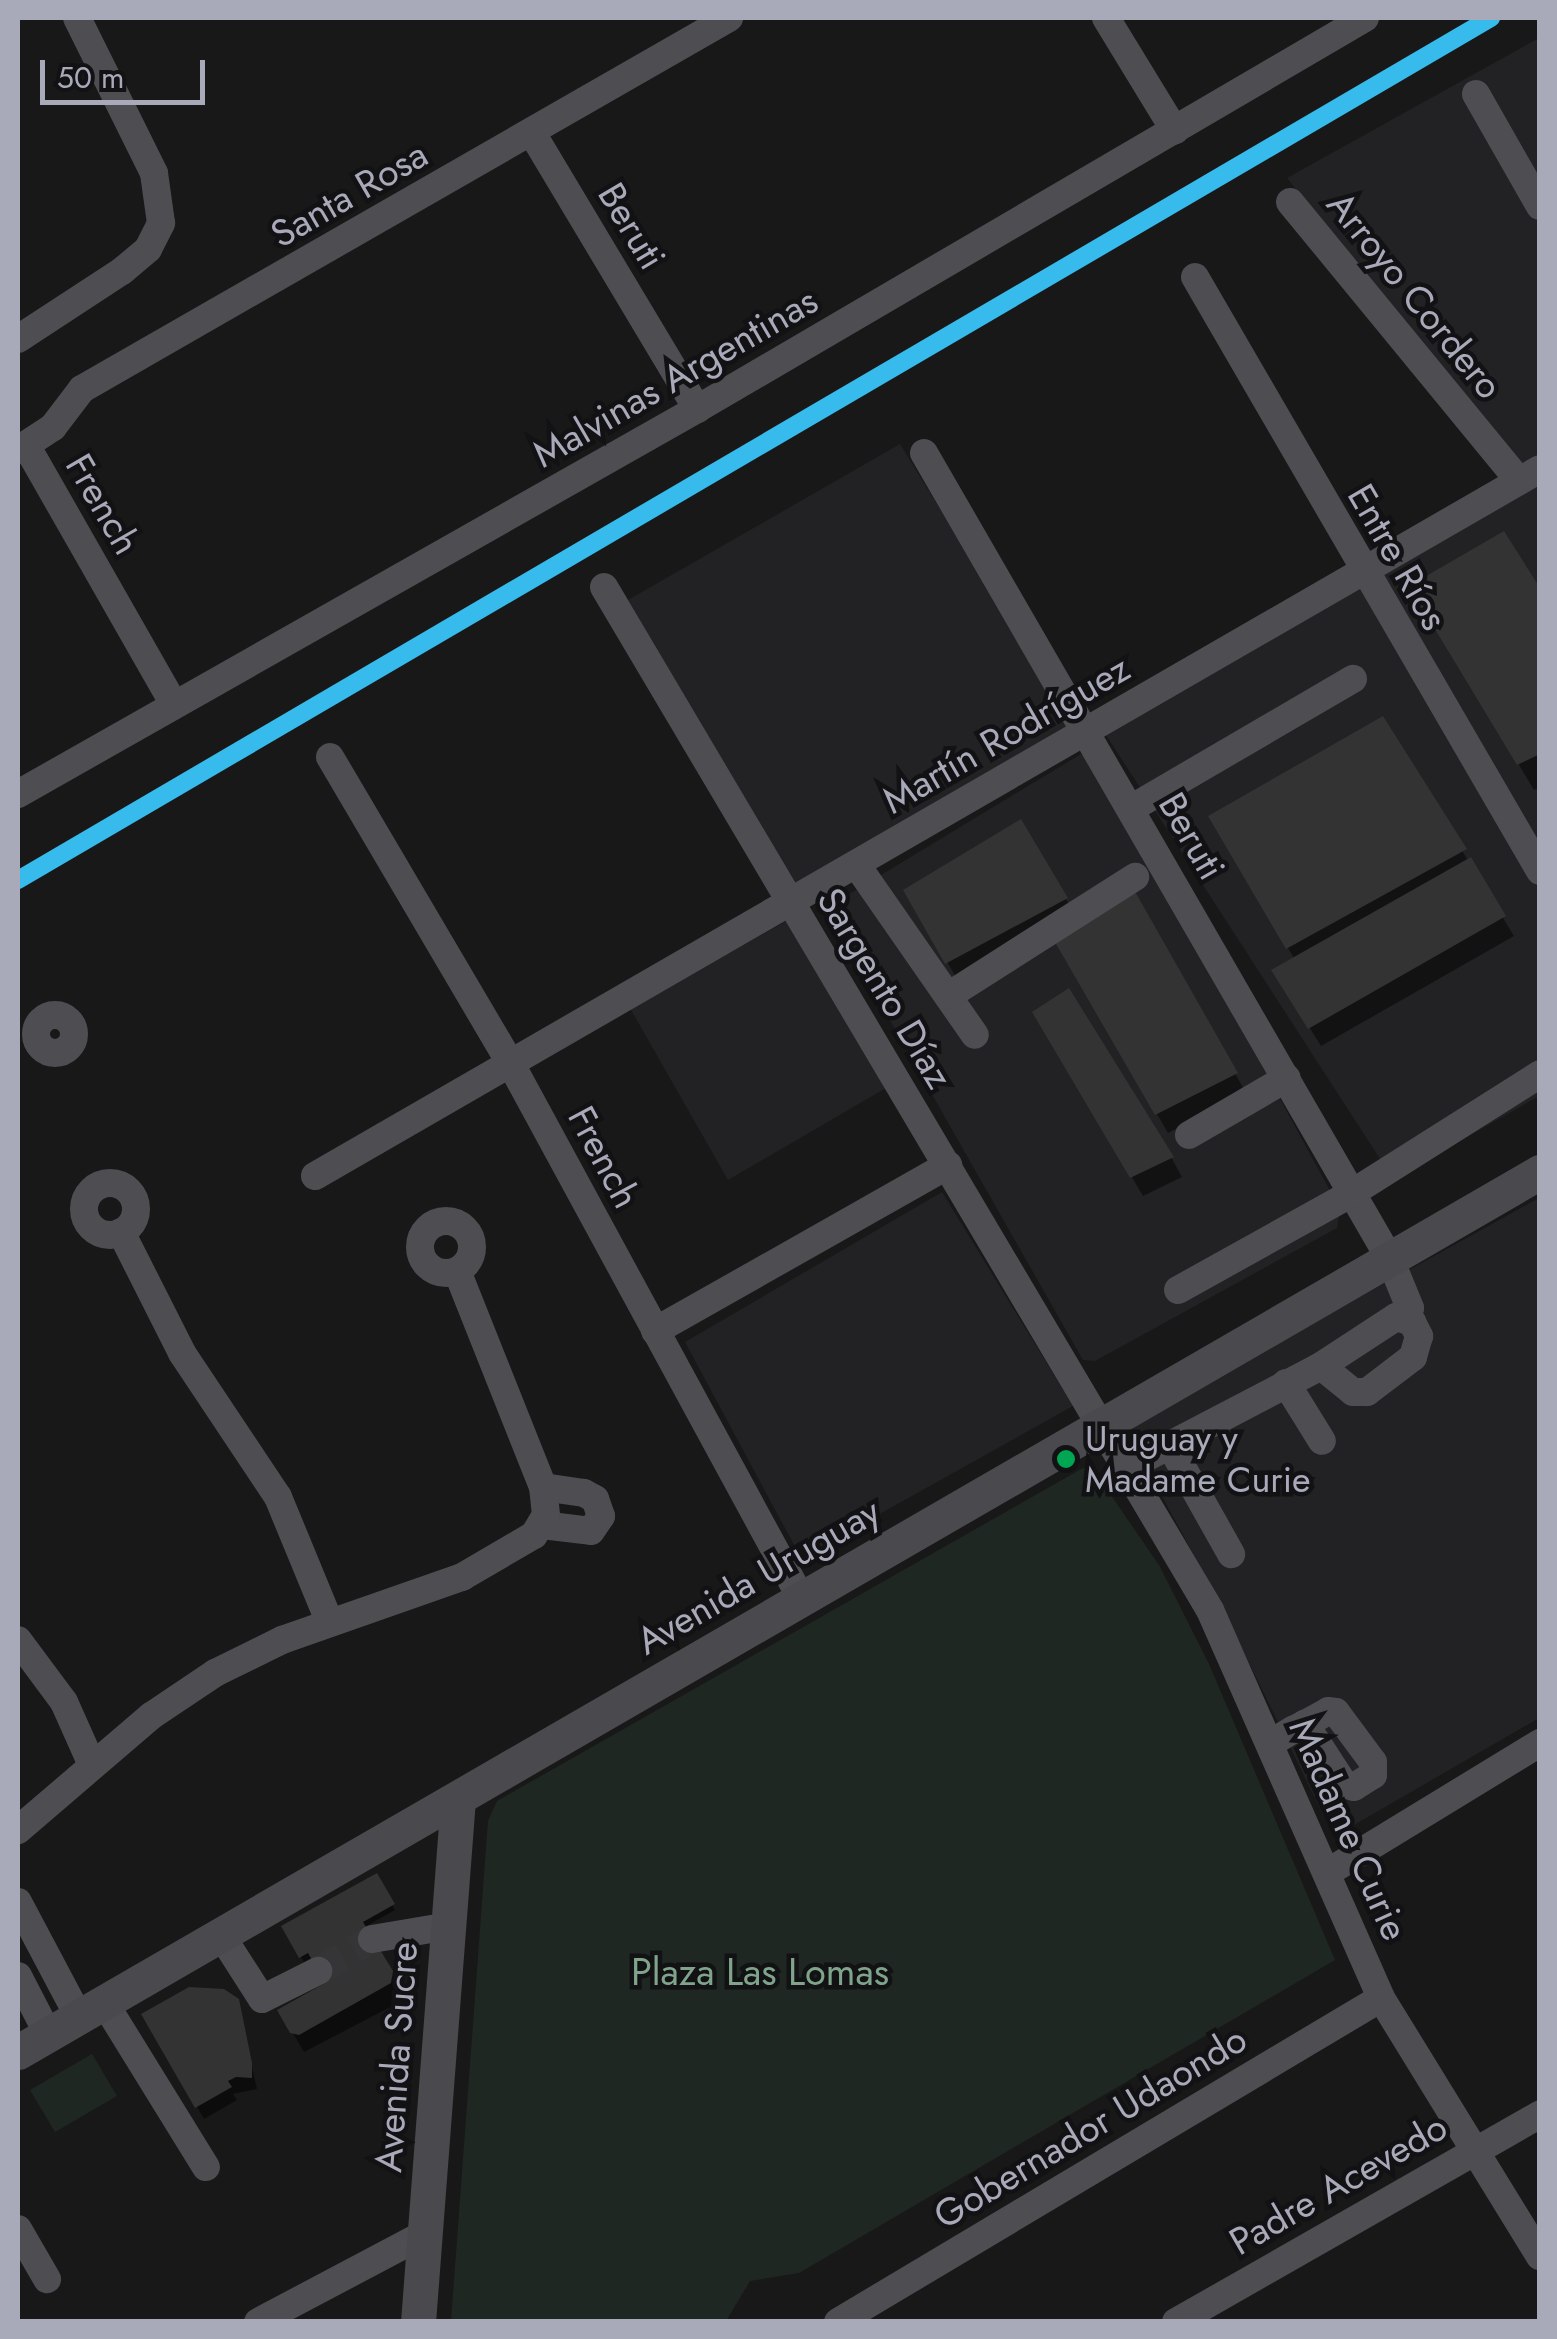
<!DOCTYPE html>
<html>
<head>
<meta charset="utf-8">
<style>
  body { margin:0 }
  #map { position:relative; width:1557px; height:2339px; overflow:hidden; background:#181818; font-family:Jost,sans-serif }
  div>[style] { position:absolute }
  .built>* { inset:0; background:#222224 }
  .green>* { inset:0; background:#1f2722 }
  .shadow>* { inset:0; background:#0007 }
  .building>* { inset:0; background:#333334 }
  .minor-tunnel>* { height:28px; margin-top:-14px; transform-origin:0; background:repeating-linear-gradient(90deg,#353538 0 28px,transparent 0 42px) }
  .minor>* { height:28px; margin:-14px; padding:0 14px; transform-origin:14px; border-radius:14px; background:#4e4d52 }
  .minor>.ring { margin:-14px; padding:0; box-sizing:content-box; background:none; border:28px solid #4e4d52; border-radius:50% }
  .major>* { height:35px; margin:-17.5px; padding:0 17.5px; transform-origin:17.5px; border-radius:17.5px; background:#4a4a4e }
  .rail-1>* { height:18px; margin:-9px; padding:0 9px; transform-origin:9px; border-radius:9px; background:#37bbed }
  .dots>* { width:28px; height:28px; translate:-50% -50%; box-sizing:border-box; border:5px solid #121214; border-radius:50% }
  span { translate:-50% -50%; white-space:nowrap; text-align:center; line-height:1.15; -webkit-text-stroke:9px #121214; paint-order:stroke }
  .bus-label { font-size:36px; color:#a8a9b9 }
  .left { translate:0 -50%; text-align:left }
  .street-label { font-size:38px; color:#a8a9b9 }
  .park-label { font-size:38px; color:#7fa48b }
  .frame { position:absolute; inset:0; border:20px solid #a8a9b9; pointer-events:none }
  .scale { position:absolute; left:40px; top:60px; width:165px; height:45px; box-sizing:border-box; border:5px solid #a8a9b9; border-top:0; padding-left:12px; font-size:30px; line-height:35px; white-space:nowrap; color:#a8a9b9; -webkit-text-stroke:8px #121214; paint-order:stroke }
</style>
</head>
<body>
<div id="map">
  <div class="built">
    <div style="clip-path:polygon(1539px 38px,1539px 1096px,1393px 1179px,1106px 735px,1531px 486px,1287px 178px)"></div>
    <div style="clip-path:polygon(900px 444px,1073px 725px,795px 889px,628px 600px)"></div>
    <div style="clip-path:polygon(1081px 754px,1094px 757px,1340px 1209px,1337px 1228px,1095px 1361px,1083px 1360px,830px 915px,833px 904px)"></div>
    <div style="clip-path:polygon(788px 920px,886px 1088px,728px 1180px,630px 1008px)"></div>
    <div style="clip-path:polygon(942px 1192px,1073px 1406px,801px 1558px,685px 1342px)"></div>
    <div style="clip-path:polygon(1539px 1198px,1539px 1718px,1340px 1833px,1329px 1827px,1218px 1599px,1129px 1436px,1134px 1422px)"></div>
  </div>
  <div class="green">
    <div style="clip-path:polygon(1083px 1468px,1097px 1475px,1159px 1565px,1209px 1664px,1335px 1960px,799px 2273px,750px 2281px,726px 2321px,451px 2321px,488px 1821px,497px 1801px)"></div>
    <div style="clip-path:polygon(92px 2054px,117px 2096px,55px 2132px,30px 2090px)"></div>
  </div>
  <div class="shadow">
    <div style="clip-path:polygon(1413px 587px,1540px 593px,1540px 787px,1534px 790px)"></div>
    <div style="clip-path:polygon(1382px 719px,1514px 936px,1321px 1046px,1286px 990px,1295px 960px,1212px 817px)"></div>
    <div style="clip-path:polygon(1020px 822px,1077px 918px,958px 981px,907px 891px)"></div>
    <div style="clip-path:polygon(1132px 891px,1246px 1093px,1168px 1133px,1055px 938px)"></div>
    <div style="clip-path:polygon(1068px 991px,1172px 1159px,1182px 1177px,1143px 1196px,1036px 1013px)"></div>
    <div style="clip-path:polygon(376px 1876px,395px 1910px,363px 1928px,402px 1992px,400px 2002px,304px 2052px,280px 2011px,328px 1984px,313px 1957px,304px 1962px,284px 1927px)"></div>
    <div style="clip-path:polygon(237px 2001px,257px 2089px,233px 2094px,237px 2100px,204px 2119px,145px 2015px)"></div>
  </div>
  <div class="building">
    <div style="clip-path:polygon(1504px 531px,1540px 588px,1540px 754px,1517px 765px,1409px 586px)"></div>
    <div style="clip-path:polygon(1383px 716px,1467px 849px,1286px 949px,1208px 816px)"></div>
    <div style="clip-path:polygon(1021px 819px,1068px 898px,945px 964px,903px 890px)"></div>
    <div style="clip-path:polygon(1471px 857px,1506px 916px,1308px 1029px,1271px 970px)"></div>
    <div style="clip-path:polygon(1133px 888px,1238px 1073px,1155px 1115px,1052px 937px)"></div>
    <div style="clip-path:polygon(1069px 988px,1174px 1157px,1130px 1178px,1032px 1012px)"></div>
    <div style="clip-path:polygon(377px 1873px,395px 1904px,363px 1922px,393px 1971px,391px 1983px,299px 2035px,290px 2033px,277px 2010px,325px 1983px,308px 1953px,299px 1958px,281px 1926px)"></div>
    <div style="clip-path:polygon(189px 1987px,224px 1989px,239px 1999px,252px 2063px,252px 2078px,236px 2077px,228px 2081px,232px 2087px,195px 2108px,141px 2014px)"></div>
  </div>
  <div class="minor-tunnel">
    <div style="left:318px;top:1971px;width:63px;rotate:-30.7deg"></div>
  </div>
  <div class="minor">
    <div style="left:1106px;top:18px;width:132px;rotate:58.6deg"></div>
    <div style="left:1476px;top:94px;width:129px;rotate:60.3deg"></div>
    <div style="left:532px;top:133px;width:322px;rotate:59.1deg"></div>
    <div style="left:1290px;top:202px;width:361px;rotate:50.6deg"></div>
    <div style="left:1195px;top:277px;width:687px;rotate:59.85deg"></div>
    <div style="left:18px;top:339px;width:124px;rotate:-33.2deg"></div>
    <div style="left:122px;top:271px;width:34px;rotate:-40deg"></div>
    <div style="left:148px;top:249px;width:29px;rotate:-63deg"></div>
    <div style="left:161px;top:223px;width:50px;rotate:-98deg"></div>
    <div style="left:154px;top:173px;width:173px;rotate:-116.4deg"></div>
    <div style="left:26px;top:445px;width:298px;rotate:60.3deg"></div>
    <div style="left:18px;top:450px;width:42px;rotate:-33.3deg"></div>
    <div style="left:53px;top:427px;width:48px;rotate:-52.7deg"></div>
    <div style="left:82px;top:389px;width:746px;rotate:-29.83deg"></div>
    <div style="left:924px;top:453px;width:931px;rotate:59.97deg"></div>
    <div style="left:1390px;top:1259px;width:53px;rotate:67.8deg"></div>
    <div style="left:1410px;top:1308px;width:11px;rotate:124deg"></div>
    <div style="left:604px;top:587px;width:1189px;rotate:59.36deg"></div>
    <div style="left:1210px;top:1610px;width:424px;rotate:66.2deg"></div>
    <div style="left:1381px;top:1998px;width:303px;rotate:58.4deg"></div>
    <div style="left:330px;top:757px;width:359px;rotate:59.5deg"></div>
    <div style="left:512px;top:1066px;width:608px;rotate:61.49deg"></div>
    <div style="left:18px;top:794px;width:781px;rotate:-29.55deg"></div>
    <div style="left:697px;top:409px;width:774px;rotate:-30.34deg"></div>
    <div style="left:1132px;top:808px;width:256px;rotate:-30.3deg"></div>
    <div style="left:856px;top:864px;width:208px;rotate:55.2deg"></div>
    <div style="left:948px;top:996px;width:222px;rotate:-32.5deg"></div>
    <div class="ring" style="left:36px;top:1015px;width:10px;height:10px"></div>
    <div style="left:1189px;top:1135px;width:113px;rotate:-30.2deg"></div>
    <div style="left:315px;top:1176px;width:1414px;rotate:-29.99deg"></div>
    <div class="ring" style="left:84px;top:1183px;width:24px;height:24px"></div>
    <div class="ring" style="left:420px;top:1221px;width:24px;height:24px"></div>
    <div style="left:121px;top:1232px;width:136px;rotate:63.2deg"></div>
    <div style="left:182px;top:1353px;width:173px;rotate:56.3deg"></div>
    <div style="left:278px;top:1497px;width:136px;rotate:67.6deg"></div>
    <div style="left:1178px;top:1290px;width:199px;rotate:-29.1deg"></div>
    <div style="left:1352px;top:1193px;width:222px;rotate:-32.3deg"></div>
    <div style="left:655px;top:1331px;width:337px;rotate:-29.5deg"></div>
    <div style="left:1286px;top:1383px;width:68px;rotate:58.2deg"></div>
    <div style="left:1171px;top:1447px;width:123px;rotate:60.7deg"></div>
    <div style="left:1128px;top:1467px;width:218px;rotate:-27.6deg"></div>
    <div style="left:1321px;top:1366px;width:90px;rotate:-33.2deg"></div>
    <div style="left:1396px;top:1317px;width:17px;rotate:17deg"></div>
    <div style="left:1412px;top:1322px;width:16px;rotate:63deg"></div>
    <div style="left:1419px;top:1336px;width:22px;rotate:106deg"></div>
    <div style="left:1413px;top:1357px;width:58px;rotate:142.7deg"></div>
    <div style="left:1367px;top:1392px;width:14px;rotate:180deg"></div>
    <div style="left:1353px;top:1392px;width:41px;rotate:-140.9deg"></div>
    <div style="left:542px;top:1525px;width:49px;rotate:7deg"></div>
    <div style="left:591px;top:1531px;width:18px;rotate:-56deg"></div>
    <div style="left:601px;top:1516px;width:18px;rotate:-109deg"></div>
    <div style="left:595px;top:1499px;width:13px;rotate:-151deg"></div>
    <div style="left:584px;top:1493px;width:41px;rotate:-171.7deg"></div>
    <div style="left:18px;top:1640px;width:77px;rotate:53.4deg"></div>
    <div style="left:64px;top:1702px;width:69px;rotate:66deg"></div>
    <div style="left:1271px;top:1743px;width:26px;rotate:-31deg"></div>
    <div style="left:1293px;top:1730px;width:13px;rotate:-27deg"></div>
    <div style="left:1305px;top:1724px;width:26px;rotate:-29deg"></div>
    <div style="left:1328px;top:1711px;width:8px;rotate:7deg"></div>
    <div style="left:1336px;top:1712px;width:62px;rotate:53.5deg"></div>
    <div style="left:1373px;top:1762px;width:13px;rotate:90deg"></div>
    <div style="left:1373px;top:1775px;width:22px;rotate:148deg"></div>
    <div style="left:1354px;top:1787px;width:10px;rotate:-163deg"></div>
    <div style="left:1344px;top:1784px;width:72px;rotate:-123deg"></div>
    <div style="left:18px;top:1830px;width:175px;rotate:-40.6deg"></div>
    <div style="left:151px;top:1716px;width:77px;rotate:-33.9deg"></div>
    <div style="left:215px;top:1673px;width:75px;rotate:-26.2deg"></div>
    <div style="left:282px;top:1640px;width:191px;rotate:-19.3deg"></div>
    <div style="left:462px;top:1577px;width:83px;rotate:-30.3deg"></div>
    <div style="left:534px;top:1535px;width:23px;rotate:-59deg"></div>
    <div style="left:546px;top:1515px;width:28px;rotate:-96deg"></div>
    <div style="left:543px;top:1487px;width:232px;rotate:-111.7deg"></div>
    <div style="left:1330px;top:1871px;width:246px;rotate:-31.4deg"></div>
    <div style="left:18px;top:1902px;width:130px;rotate:62.1deg"></div>
    <div style="left:221px;top:1935px;width:76px;rotate:57.4deg"></div>
    <div style="left:262px;top:1999px;width:63px;rotate:-26.6deg"></div>
    <div style="left:372px;top:1939px;width:78px;rotate:-9.6deg"></div>
    <div style="left:18px;top:1976px;width:65px;rotate:62.7deg"></div>
    <div style="left:104px;top:2002px;width:194px;rotate:58.3deg"></div>
    <div style="left:18px;top:2229px;width:58px;rotate:59.9deg"></div>
    <div style="left:258px;top:2322px;width:190px;rotate:-27.9deg"></div>
    <div style="left:838px;top:2322px;width:632px;rotate:-30.82deg"></div>
    <div style="left:1176px;top:2322px;width:419px;rotate:-29.7deg"></div>
  </div>
  <div class="major">
    <div style="left:18px;top:2052px;width:1758px;rotate:-30.04deg"></div>
    <div style="left:418px;top:2322px;width:525px;rotate:-85.63deg"></div>
  </div>
  <div class="rail-1">
    <div style="left:18px;top:880px;width:1707px;rotate:-30.34deg"></div>
  </div>
  <div class="dots">
    <div style="left:1066px;top:1459px;background:#00a651"></div>
  </div>
  <div class="bus-label">
    <span class="left" style="left:1085px;top:1459px">Uruguay y<br>Madame Curie</span>
  </div>
  <div class="street-label">
    <span style="left:349px;top:194px;rotate:-30deg">Santa Rosa</span>
    <span style="left:632px;top:226px;rotate:59deg">Beruti</span>
    <span style="left:1415px;top:295px;rotate:51deg">Arroyo Cordero</span>
    <span style="left:675px;top:377px;rotate:-30deg">Malvinas Argentinas</span>
    <span style="left:103px;top:504px;rotate:60deg">French</span>
    <span style="left:1398px;top:557px;rotate:60deg">Entre Ríos</span>
    <span style="left:1006px;top:734px;rotate:-30deg">Martín Rodríguez</span>
    <span style="left:1192px;top:836px;rotate:60deg">Beruti</span>
    <span style="left:885px;top:988px;rotate:59deg">Sargento Díaz</span>
    <span style="left:604px;top:1157px;rotate:62deg">French</span>
    <span style="left:758px;top:1576px;rotate:-30deg">Avenida Uruguay</span>
    <span style="left:1349px;top:1829px;rotate:66deg">Madame Curie</span>
    <span style="left:396px;top:2057px;rotate:-86deg">Avenida Sucre</span>
    <span style="left:1090px;top:2127px;rotate:-31deg">Gobernador Udaondo</span>
    <span style="left:1338px;top:2184px;rotate:-30deg">Padre Acevedo</span>
  </div>
  <div class="park-label">
    <span style="left:760px;top:1972px">Plaza Las Lomas</span>
  </div>
  <div class="frame"></div>
  <div class="scale">50 m</div>
</div>
</body>
</html>
